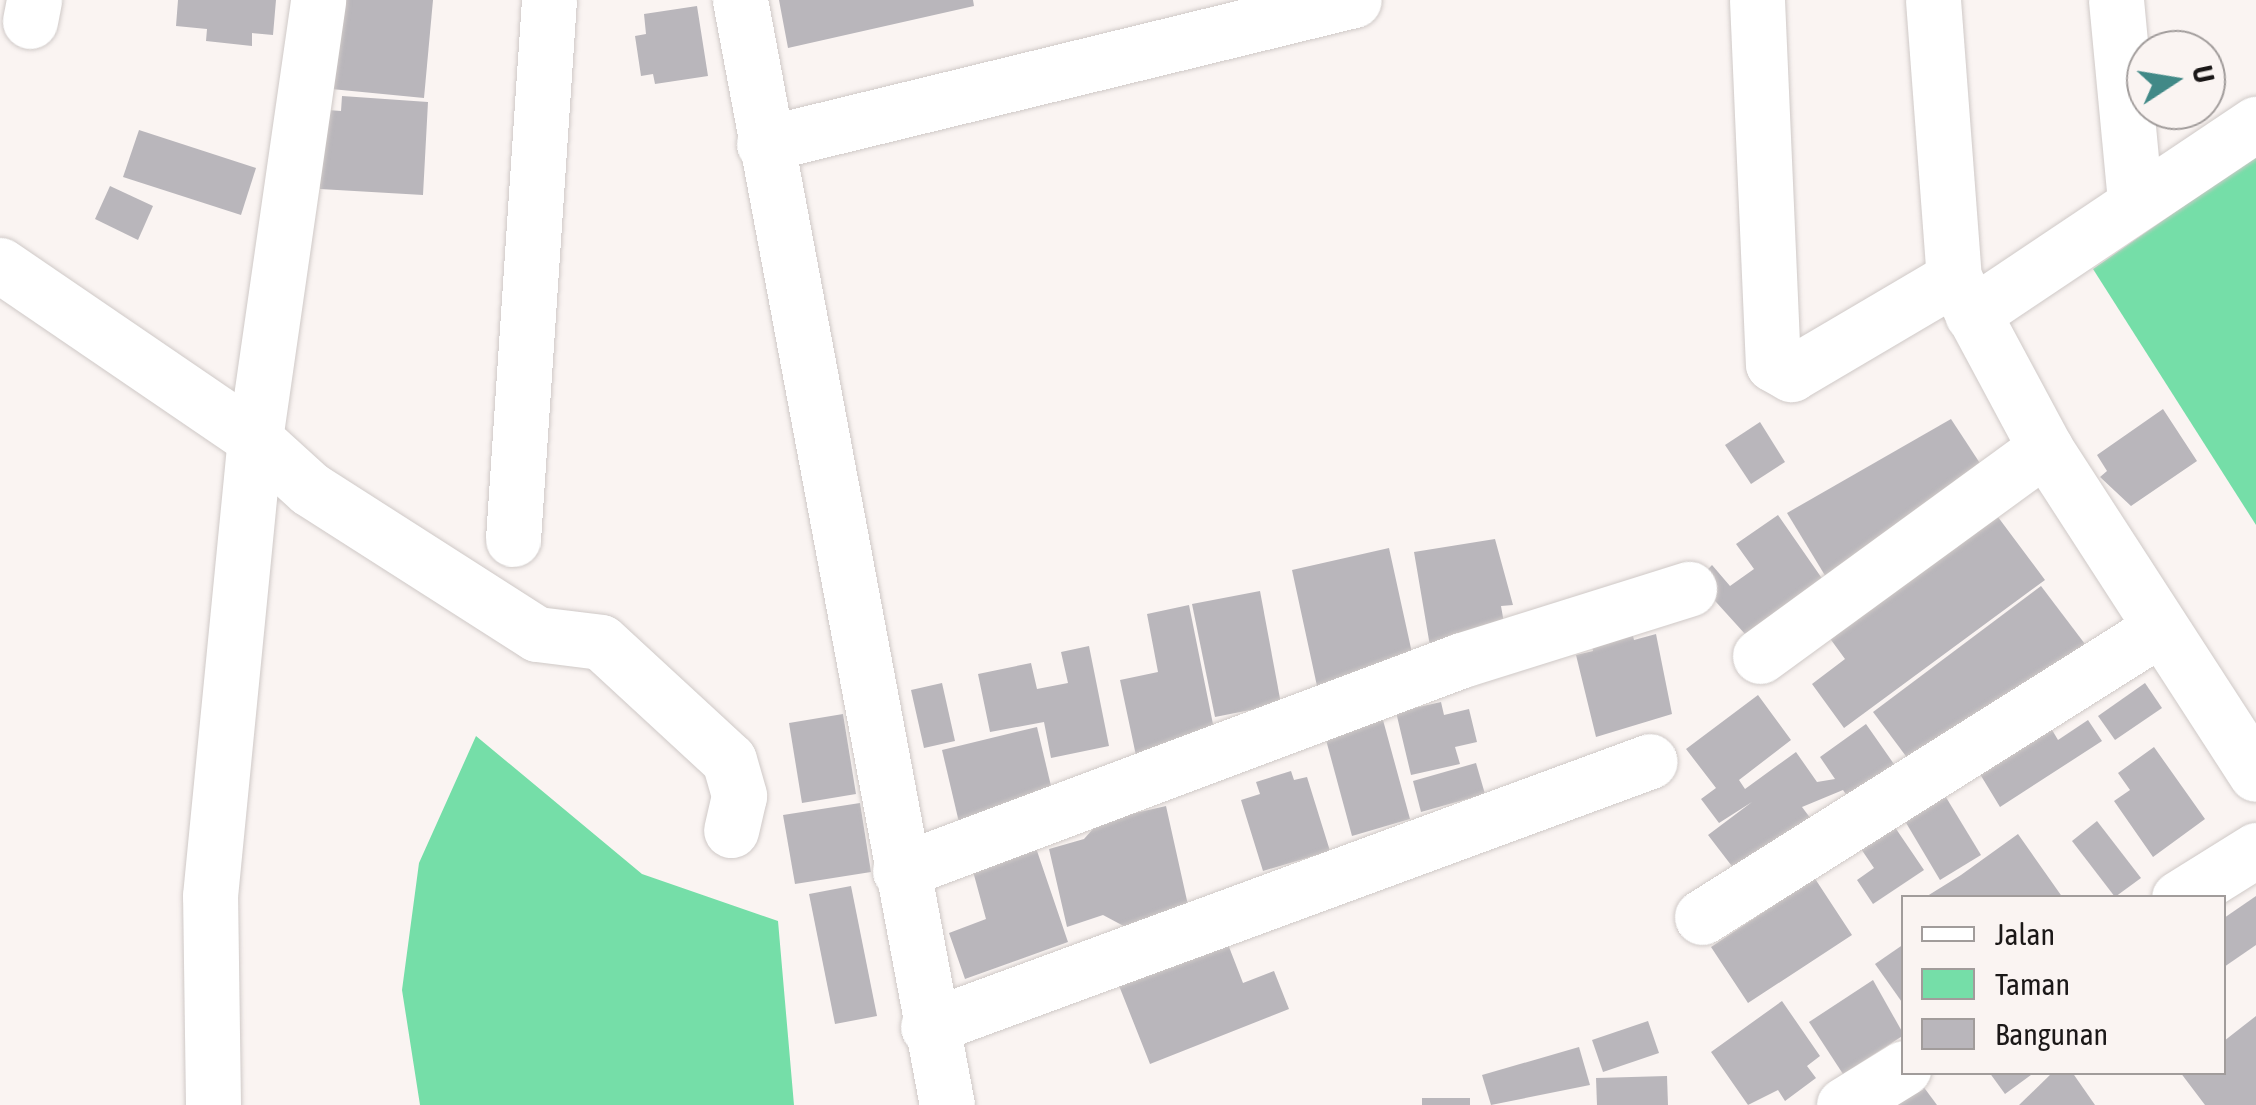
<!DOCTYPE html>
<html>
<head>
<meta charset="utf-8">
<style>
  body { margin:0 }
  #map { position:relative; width:2256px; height:1105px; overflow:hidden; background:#faf4f2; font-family:"Asap Condensed",sans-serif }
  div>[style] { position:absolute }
  .green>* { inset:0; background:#75dea8 }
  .building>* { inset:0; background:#b9b6bb }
  .roads { filter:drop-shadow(0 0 2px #cfc9c7) drop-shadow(0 0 2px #cfc9c7) }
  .minor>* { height:55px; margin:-27.5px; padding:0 27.5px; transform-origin:27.5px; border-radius:27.5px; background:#fff }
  span { translate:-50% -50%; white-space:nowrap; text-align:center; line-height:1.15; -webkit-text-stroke:10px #faf4f2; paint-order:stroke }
  .legend { position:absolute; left:1901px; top:895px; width:325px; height:180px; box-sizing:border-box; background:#faf4f2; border:2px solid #a19c9b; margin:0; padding:12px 18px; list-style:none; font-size:30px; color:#1b1818 }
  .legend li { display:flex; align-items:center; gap:20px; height:50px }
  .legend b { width:50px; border:2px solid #a19c9b }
  .north { position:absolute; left:2126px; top:30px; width:100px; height:100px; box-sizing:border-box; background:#faf4f2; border:2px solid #a19c9b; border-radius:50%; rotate:78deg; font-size:28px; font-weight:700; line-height:40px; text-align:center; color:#1b1818 }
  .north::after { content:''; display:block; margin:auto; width:35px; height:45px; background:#418987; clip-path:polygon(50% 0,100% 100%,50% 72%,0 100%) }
</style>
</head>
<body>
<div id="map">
  <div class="green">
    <div style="clip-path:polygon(2256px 156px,2256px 525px,2093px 269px)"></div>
    <div style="clip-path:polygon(476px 736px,642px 874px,778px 921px,794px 1105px,420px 1105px,402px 990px,419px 863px)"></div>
  </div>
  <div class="building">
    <div style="clip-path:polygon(178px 0,276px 0,273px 35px,252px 33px,252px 46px,206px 41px,207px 29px,176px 26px)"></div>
    <div style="clip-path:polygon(329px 0,433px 0,424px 98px,321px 88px)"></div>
    <div style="clip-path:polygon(779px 0,973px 0,974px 6px,788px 48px)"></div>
    <div style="clip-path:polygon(697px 6px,708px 76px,655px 84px,653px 74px,641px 76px,635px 36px,646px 34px,644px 14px)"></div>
    <div style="clip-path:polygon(342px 96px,428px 102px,423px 195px,320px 189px,314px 109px,341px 111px)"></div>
    <div style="clip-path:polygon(139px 130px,256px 168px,241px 215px,123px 177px)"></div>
    <div style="clip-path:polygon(110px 186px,153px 206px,138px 240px,95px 219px)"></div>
    <div style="clip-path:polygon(2163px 409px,2197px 461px,2131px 506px,2100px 477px,2107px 471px,2097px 455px)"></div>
    <div style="clip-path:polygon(1951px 419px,1989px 477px,1829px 582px,1787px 513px)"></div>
    <div style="clip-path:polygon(1760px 422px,1785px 462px,1751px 484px,1725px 445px)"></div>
    <div style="clip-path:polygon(1992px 509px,2045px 580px,1844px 728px,1812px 684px,1845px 659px,1826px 633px)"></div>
    <div style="clip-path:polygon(1778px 515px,1830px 590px,1755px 645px,1697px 581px,1712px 565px,1730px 586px,1754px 569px,1736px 544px)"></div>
    <div style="clip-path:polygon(1495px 539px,1513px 605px,1501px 606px,1507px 640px,1431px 652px,1414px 552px)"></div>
    <div style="clip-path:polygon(1389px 548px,1412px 653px,1389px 658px,1394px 683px,1320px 700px,1292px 570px)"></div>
    <div style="clip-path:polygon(2041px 586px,2088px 648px,1920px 775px,1873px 712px)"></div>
    <div style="clip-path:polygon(1260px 591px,1281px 704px,1215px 717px,1192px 604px)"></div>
    <div style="clip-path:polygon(1189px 605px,1218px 749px,1138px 765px,1120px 680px,1158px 672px,1147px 614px)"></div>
    <div style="clip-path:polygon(1628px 617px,1634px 640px,1656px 634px,1672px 714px,1596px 737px,1576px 655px,1593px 651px,1587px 627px)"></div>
    <div style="clip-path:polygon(1089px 646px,1109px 746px,1051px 758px,1044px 722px,990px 732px,978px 674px,1031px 663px,1037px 689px,1068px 683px,1061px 652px)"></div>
    <div style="clip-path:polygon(942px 683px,955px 741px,924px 748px,911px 690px)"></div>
    <div style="clip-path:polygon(2145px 683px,2162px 708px,2115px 740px,2098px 716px)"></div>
    <div style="clip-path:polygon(1758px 695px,1791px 740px,1739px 780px,1745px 789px,1796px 752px,1817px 782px,1835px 779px,1820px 757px,1866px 724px,1903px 777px,1857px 810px,1843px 790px,1802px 807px,1814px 823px,1741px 878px,1708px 835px,1752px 802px,1719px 823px,1701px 799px,1716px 788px,1686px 749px)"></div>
    <div style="clip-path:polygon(1441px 702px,1444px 715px,1469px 709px,1477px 742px,1455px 747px,1460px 764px,1411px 775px,1396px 712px)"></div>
    <div style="clip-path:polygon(1380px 709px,1410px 819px,1352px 836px,1322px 725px)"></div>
    <div style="clip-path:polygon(843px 714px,856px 794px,802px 803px,789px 723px)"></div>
    <div style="clip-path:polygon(2045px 718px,2058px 740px,2088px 720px,2102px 741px,2000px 807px,1969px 756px)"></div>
    <div style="clip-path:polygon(1037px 727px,1056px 807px,961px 831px,942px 750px)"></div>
    <div style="clip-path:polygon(2154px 747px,2205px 819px,2153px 857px,2114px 801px,2130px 790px,2118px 773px)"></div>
    <div style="clip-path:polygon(1476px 763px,1485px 794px,1421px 812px,1413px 781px)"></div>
    <div style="clip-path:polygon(1291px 771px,1294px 780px,1307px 777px,1330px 851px,1263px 871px,1241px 800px,1260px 794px,1256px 782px)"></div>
    <div style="clip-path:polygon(1944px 794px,1981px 855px,1940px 880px,1899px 811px)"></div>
    <div style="clip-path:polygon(860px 803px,871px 872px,795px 884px,783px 815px)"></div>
    <div style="clip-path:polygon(1166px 806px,1190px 914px,1133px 931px,1103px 915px,1067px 927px,1049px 849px,1084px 839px,1100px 821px)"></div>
    <div style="clip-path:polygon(1890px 820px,1924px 870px,1873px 904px,1857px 880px,1874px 868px,1857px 843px)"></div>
    <div style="clip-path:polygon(2097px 821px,2141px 878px,2115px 897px,2072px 841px)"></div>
    <div style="clip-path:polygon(2018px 834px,2063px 898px,1924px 898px,1961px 875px)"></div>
    <div style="clip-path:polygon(1035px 845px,1068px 942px,965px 979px,949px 933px,986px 919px,971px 864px)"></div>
    <div style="clip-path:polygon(1808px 868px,1852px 935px,1748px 1003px,1711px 947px,1786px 897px)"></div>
    <div style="clip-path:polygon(851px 886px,877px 1016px,835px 1024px,809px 894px)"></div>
    <div style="clip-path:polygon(2256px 896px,2256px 945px,2224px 967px,2224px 918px)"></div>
    <div style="clip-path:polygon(1224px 934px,1243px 983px,1274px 971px,1289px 1009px,1150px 1064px,1112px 968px)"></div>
    <div style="clip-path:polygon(1904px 944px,1904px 1005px,1875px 964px)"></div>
    <div style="clip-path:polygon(1873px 980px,1904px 1035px,1843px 1074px,1809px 1022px)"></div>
    <div style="clip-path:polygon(1782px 1001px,1820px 1056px,1807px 1066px,1816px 1078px,1785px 1101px,1778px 1090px,1748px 1105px,1711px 1052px)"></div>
    <div style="clip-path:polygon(2256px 1016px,2256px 1105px,2205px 1105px,2180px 1072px,2224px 1072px,2224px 1041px)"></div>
    <div style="clip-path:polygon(1648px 1021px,1659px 1053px,1603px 1072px,1592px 1040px)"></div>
    <div style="clip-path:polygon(1579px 1047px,1590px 1085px,1491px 1105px,1482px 1075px)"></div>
    <div style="clip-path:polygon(1989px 1072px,2035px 1072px,2005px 1094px)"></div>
    <div style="clip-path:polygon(2053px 1072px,2072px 1072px,2095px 1105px,2019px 1105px)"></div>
    <div style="clip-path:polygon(1914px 1074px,1937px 1105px,1873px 1105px)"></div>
    <div style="clip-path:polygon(1667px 1076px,1668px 1105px,1597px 1105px,1596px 1078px)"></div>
    <div style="clip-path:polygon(1422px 1098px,1470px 1098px,1470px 1105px,1422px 1105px)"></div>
  </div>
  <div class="roads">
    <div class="minor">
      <div style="left:740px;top:0;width:1124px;rotate:79.39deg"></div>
      <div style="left:1757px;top:0;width:364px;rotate:87.5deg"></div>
      <div style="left:1773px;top:364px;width:21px;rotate:29deg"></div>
      <div style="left:1791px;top:374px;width:189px;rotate:-30.5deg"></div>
      <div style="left:1933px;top:0;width:279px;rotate:85.7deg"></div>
      <div style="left:1954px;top:278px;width:193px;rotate:61.8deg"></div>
      <div style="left:2045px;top:448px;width:388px;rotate:57.1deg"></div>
      <div style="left:2116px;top:0;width:201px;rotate:84.6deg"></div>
      <div style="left:30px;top:21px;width:21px;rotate:-79deg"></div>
      <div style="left:764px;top:144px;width:607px;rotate:-13.72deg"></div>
      <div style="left:0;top:265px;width:309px;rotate:34.3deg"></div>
      <div style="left:255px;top:439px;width:443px;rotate:-81.8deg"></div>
      <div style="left:1972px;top:314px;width:342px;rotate:-33.8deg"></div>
      <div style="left:255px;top:439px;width:74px;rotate:42.3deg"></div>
      <div style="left:310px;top:489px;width:269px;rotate:32.6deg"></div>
      <div style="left:537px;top:634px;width:64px;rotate:7.1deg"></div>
      <div style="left:601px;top:642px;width:174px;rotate:42.7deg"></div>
      <div style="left:729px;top:760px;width:37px;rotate:74deg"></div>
      <div style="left:739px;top:796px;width:35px;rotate:103deg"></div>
      <div style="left:513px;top:539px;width:540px;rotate:-86.18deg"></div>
      <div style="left:1760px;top:656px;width:353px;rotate:-36.1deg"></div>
      <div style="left:900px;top:871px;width:600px;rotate:-20.58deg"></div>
      <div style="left:1462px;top:660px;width:238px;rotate:-17.4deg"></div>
      <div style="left:2179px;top:898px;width:91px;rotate:-31.9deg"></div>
      <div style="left:1702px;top:917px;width:542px;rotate:-32.2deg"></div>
      <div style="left:928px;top:1027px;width:769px;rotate:-20.22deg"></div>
      <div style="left:213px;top:1105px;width:209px;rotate:-90.8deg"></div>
      <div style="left:210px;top:896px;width:459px;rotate:-84.4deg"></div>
      <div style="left:1844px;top:1105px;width:70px;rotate:-31.7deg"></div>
    </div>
  </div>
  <ul class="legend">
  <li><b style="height:12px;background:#fff"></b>Jalan</li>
  <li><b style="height:28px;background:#75dea8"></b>Taman</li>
  <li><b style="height:28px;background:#b9b6bb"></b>Bangunan</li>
  </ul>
  <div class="north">U</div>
</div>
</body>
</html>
